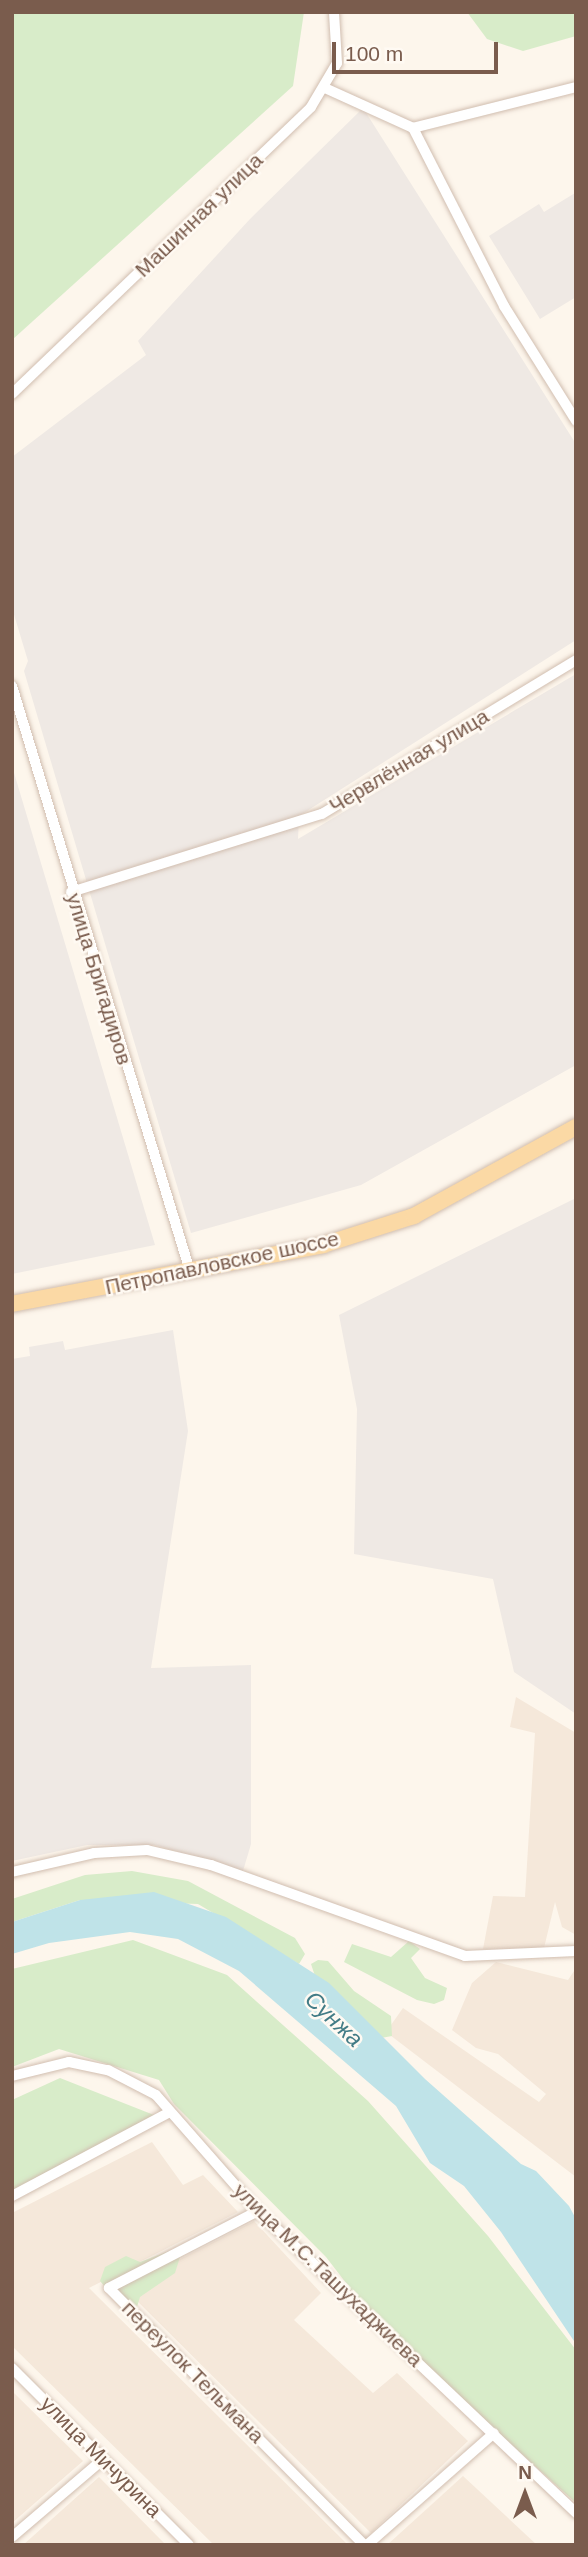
<!DOCTYPE html>
<html>
<head>
<meta charset="utf-8">
<style>
  body { margin:0 }
  #map { position:relative; width:588px; height:2557px; overflow:hidden; background:#fdf6ec; font-family:Arial,sans-serif }
  div>[style] { position:absolute }
  .residential>* { inset:0; background:#f5e8da }
  .industrial>* { inset:0; background:#efe9e4 }
  .green>* { inset:0; background:#d8ecc9 }
  .water>* { inset:0; background:#bfe3e8 }
  .roads { filter:drop-shadow(0 0 2px #d1beb0) drop-shadow(0 0 2px #d1beb0) }
  .street>* { height:10px; margin:-5px; padding:0 5px; transform-origin:5px; border-radius:5px; background:#fff }
  .primary>* { height:16px; margin:-8px; padding:0 8px; transform-origin:8px; border-radius:8px; background:#fbd9a5 }
  span { translate:-50% -50%; white-space:nowrap; text-align:center; line-height:1.15; -webkit-text-stroke:5px #fffaf3; paint-order:stroke }
  .street-label { font-size:21px; color:#7a5c4d }
  .water-label { font-size:23px; color:#437c86; font-style:italic }
  .frame { position:absolute; inset:0; border:14px solid #7a5c4d; pointer-events:none }
  .north { position:absolute; left:490px; top:2459px; width:70px; height:70px; -webkit-text-stroke:5px #fffaf3; paint-order:stroke; rotate:0deg; font-size:19px; font-weight:700; line-height:28px; text-align:center; color:#7a5c4d }
  .north::after { content:''; display:block; margin:auto; width:24px; height:32px; background:#7a5c4d; clip-path:polygon(50% 0,100% 100%,50% 72%,0 100%) }
  .scale { position:absolute; left:332px; top:42px; width:166px; height:32px; box-sizing:border-box; border:4px solid #7a5c4d; border-top:0; padding-left:9px; font-size:21px; line-height:24px; white-space:nowrap; color:#7a5c4d; -webkit-text-stroke:5px #fffaf3; paint-order:stroke }
</style>
</head>
<body>
<div id="map">
  <div class="residential">
    <div style="clip-path:polygon(516px 1697px,576px 1733px,576px 1935px,562px 1927px,555px 1902px,544px 1948px,483px 1949px,493px 1896px,525px 1897px,535px 1733px,510px 1727px)"></div>
    <div style="clip-path:polygon(496px 1962px,568px 1980px,576px 1968px,576px 2177px,386px 2032px,403px 2008px,539px 2102px,546px 2094px,498px 2054px,476px 2048px,452px 2030px,472px 1983px)"></div>
    <div style="clip-path:polygon(152px 2142px,183px 2185px,203px 2175px,238px 2212px,89px 2288px,348px 2545px,214px 2545px,12px 2346px,12px 2213px)"></div>
    <div style="clip-path:polygon(254px 2221px,321px 2293px,294px 2320px,373px 2393px,397px 2373px,468px 2441px,371px 2533px,124px 2288px)"></div>
    <div style="clip-path:polygon(12px 2391px,83px 2461px,12px 2523px)"></div>
    <div style="clip-path:polygon(463px 2476px,537px 2545px,387px 2545px)"></div>
    <div style="clip-path:polygon(99px 2477px,166px 2545px,23px 2545px)"></div>
  </div>
  <div class="industrial">
    <div style="clip-path:polygon(363px 108px,576px 444px,576px 640px,299px 816px,298px 839px,576px 674px,576px 1065px,361px 1185px,191px 1233px,24px 671px,28px 661px,12px 608px,12px 457px,146px 355px,138px 341px,250px 219px)"></div>
    <div style="clip-path:polygon(575px 193px,576px 297px,540px 319px,489px 236px,539px 204px,544px 212px)"></div>
    <div style="clip-path:polygon(12px 766px,155px 1245px,12px 1274px)"></div>
    <div style="clip-path:polygon(576px 1198px,576px 1714px,514px 1672px,493px 1579px,354px 1554px,357px 1409px,339px 1315px)"></div>
    <div style="clip-path:polygon(173px 1330px,188px 1431px,151px 1668px,251px 1665px,251px 1844px,243px 1871px,155px 1845px,87px 1845px,12px 1861px,12px 1359px,30px 1356px,29px 1347px,63px 1341px,65px 1350px)"></div>
  </div>
  <div class="green">
    <div style="clip-path:polygon(12px 12px,304px 12px,293px 86px,12px 340px)"></div>
    <div style="clip-path:polygon(467px 12px,576px 12px,576px 36px,523px 51px,487px 39px)"></div>
    <div style="clip-path:polygon(132px 1871px,188px 1881px,295px 1938px,305px 1954px,299px 1964px,198px 1904px,80px 1900px,12px 1922px,12px 1899px,85px 1875px)"></div>
    <div style="clip-path:polygon(133px 1940px,227px 1975px,368px 2101px,488px 2236px,576px 2350px,576px 2503px,377px 2323px,326px 2257px,174px 2104px,159px 2080px,59px 2049px,12px 2067px,12px 1969px)"></div>
    <div style="clip-path:polygon(409px 1941px,420px 1949px,411px 1958px,425px 1978px,447px 1988px,444px 2000px,434px 2004px,417px 2000px,344px 1962px,352px 1944px,391px 1957px)"></div>
    <div style="clip-path:polygon(318px 1960px,328px 1961px,354px 1991px,391px 2016px,392px 2036px,381px 2038px,316px 1979px,311px 1964px)"></div>
    <div style="clip-path:polygon(60px 2078px,159px 2117px,12px 2193px,12px 2100px)"></div>
    <div style="clip-path:polygon(169px 2251px,180px 2257px,175px 2273px,140px 2297px,137px 2307px,124px 2309px,100px 2281px,105px 2267px,126px 2256px,140px 2262px)"></div>
  </div>
  <div class="water">
    <div style="clip-path:polygon(154px 1892px,226px 1917px,329px 1983px,425px 2079px,521px 2164px,536px 2171px,569px 2206px,576px 2219px,576px 2344px,501px 2232px,464px 2186px,430px 2163px,396px 2106px,239px 1971px,178px 1939px,130px 1932px,49px 1943px,12px 1954px,12px 1922px,80px 1900px)"></div>
  </div>
  <div class="roads">
    <div class="street">
      <div style="left:325px;top:88px;width:97px;rotate:24.4deg"></div>
      <div style="left:413px;top:128px;width:200px;rotate:62.9deg"></div>
      <div style="left:504px;top:306px;width:136px;rotate:57.9deg"></div>
      <div style="left:413px;top:128px;width:168px;rotate:-14.1deg"></div>
      <div style="left:12px;top:394px;width:414px;rotate:-43.8deg"></div>
      <div style="left:311px;top:107px;width:51px;rotate:-59.4deg"></div>
      <div style="left:337px;top:63px;width:51px;rotate:-93.4deg"></div>
      <div style="left:12px;top:686px;width:611px;rotate:73.08deg"></div>
      <div style="left:71px;top:892px;width:263px;rotate:-17.3deg"></div>
      <div style="left:322px;top:814px;width:297px;rotate:-31.2deg"></div>
      <div style="left:12px;top:1872px;width:84px;rotate:-13deg"></div>
      <div style="left:94px;top:1853px;width:53px;rotate:-3.2deg"></div>
      <div style="left:147px;top:1850px;width:66px;rotate:13.2deg"></div>
      <div style="left:211px;top:1865px;width:270px;rotate:19.7deg"></div>
      <div style="left:465px;top:1956px;width:111px;rotate:-2.6deg"></div>
      <div style="left:12px;top:2076px;width:59px;rotate:-13.8deg"></div>
      <div style="left:69px;top:2062px;width:40px;rotate:12deg"></div>
      <div style="left:108px;top:2070px;width:54px;rotate:27.5deg"></div>
      <div style="left:156px;top:2095px;width:154px;rotate:48.7deg"></div>
      <div style="left:258px;top:2211px;width:439px;rotate:43.5deg"></div>
      <div style="left:12px;top:2196px;width:177px;rotate:-28deg"></div>
      <div style="left:258px;top:2211px;width:168px;rotate:152.7deg"></div>
      <div style="left:109px;top:2288px;width:362px;rotate:45.2deg"></div>
      <div style="left:12px;top:2368px;width:250px;rotate:45deg"></div>
      <div style="left:12px;top:2537px;width:118px;rotate:-40.5deg"></div>
      <div style="left:367px;top:2545px;width:169px;rotate:-41.4deg"></div>
    </div>
    <div class="primary">
      <div style="left:12px;top:1304px;width:317px;rotate:-10.7deg"></div>
      <div style="left:323px;top:1245px;width:96px;rotate:-17.7deg"></div>
      <div style="left:414px;top:1216px;width:185px;rotate:-28.8deg"></div>
    </div>
  </div>
  <div class="street-label">
    <span style="left:199px;top:215px;rotate:-44deg">Машинная улица</span>
    <span style="left:409px;top:761px;rotate:-31deg">Червлённая улица</span>
    <span style="left:99px;top:979px;rotate:73deg">улица Бригадиров</span>
    <span style="left:222px;top:1263px;rotate:-12deg">Петропавловское шоссе</span>
    <span style="left:328px;top:2275px;rotate:44deg">улица М.С.Ташухаджиева</span>
    <span style="left:193px;top:2372px;rotate:45deg">переулок Тельмана</span>
    <span style="left:101px;top:2457px;rotate:45deg">улица Мичурина</span>
  </div>
  <div class="water-label">
    <span style="left:334px;top:2019px;rotate:43deg">Сунжа</span>
  </div>
  <div class="frame"></div>
  <div class="north">N</div>
  <div class="scale">100 m</div>
</div>
</body>
</html>
